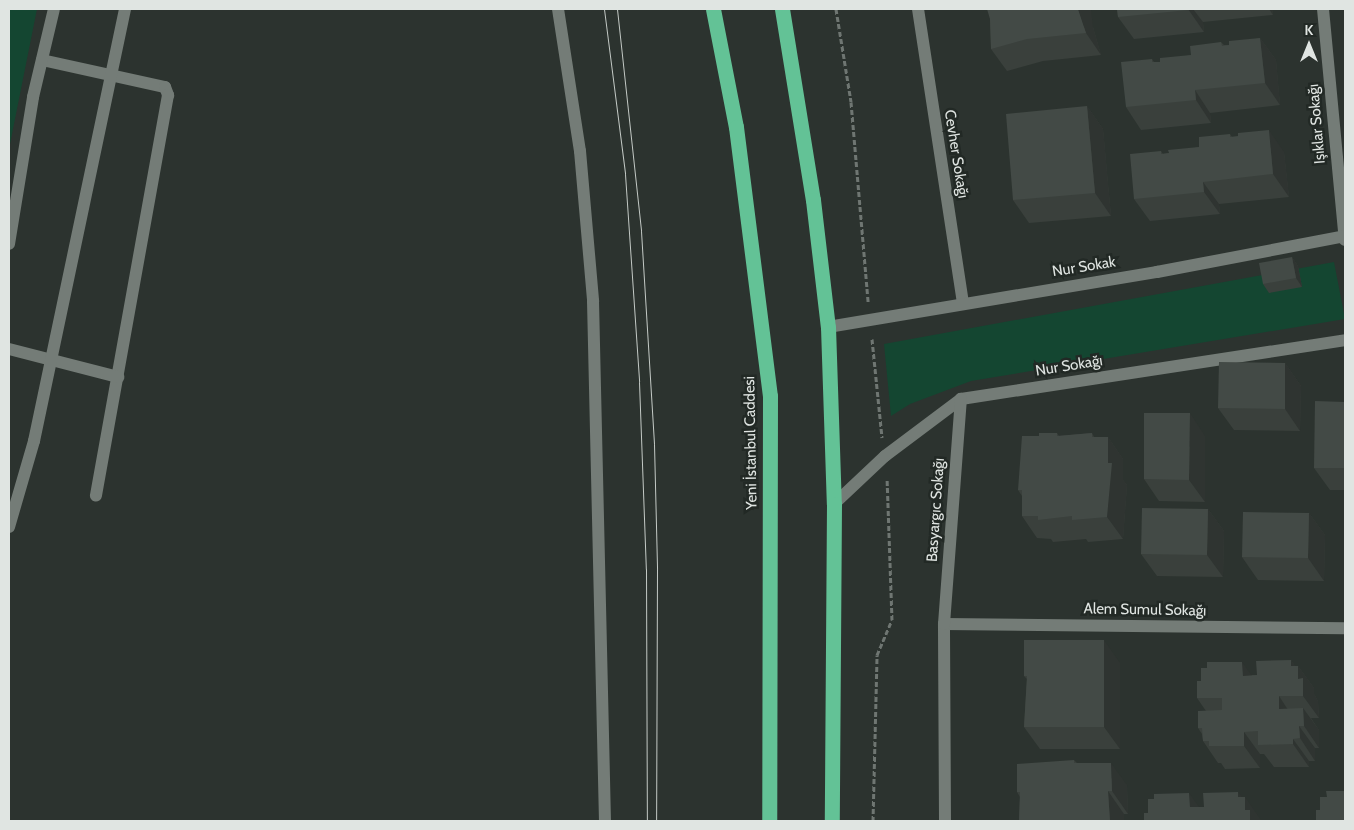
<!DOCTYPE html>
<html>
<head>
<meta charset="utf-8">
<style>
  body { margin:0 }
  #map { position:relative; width:1354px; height:830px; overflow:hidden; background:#2c332f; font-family:Cabin,sans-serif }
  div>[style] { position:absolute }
  .green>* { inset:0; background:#144631 }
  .path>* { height:3px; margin-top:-1.5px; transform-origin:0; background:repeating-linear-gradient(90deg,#6f7672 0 5px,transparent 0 7.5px) }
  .minor>* { height:12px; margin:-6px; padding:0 6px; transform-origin:6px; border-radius:6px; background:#747c77 }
  .highway>* { height:15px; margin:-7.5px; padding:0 7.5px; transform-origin:7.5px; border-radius:7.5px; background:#63c296 }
  .tram>* { height:1px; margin:-0.5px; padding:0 0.5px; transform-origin:0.5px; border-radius:0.5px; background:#c4cac6 }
  .wall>* { inset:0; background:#3a403c }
  .shaded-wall>* { inset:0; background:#2f3431 }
  .building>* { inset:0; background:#434a46 }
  span { translate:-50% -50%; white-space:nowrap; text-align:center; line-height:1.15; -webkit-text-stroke:5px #222925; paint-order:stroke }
  .street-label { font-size:15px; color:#e0e5e2 }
  .frame { position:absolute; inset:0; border:10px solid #e0e5e2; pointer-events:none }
  .north { position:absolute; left:1284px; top:20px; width:50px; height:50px; -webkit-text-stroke:4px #222925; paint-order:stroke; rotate:0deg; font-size:14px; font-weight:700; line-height:20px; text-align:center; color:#e0e5e2 }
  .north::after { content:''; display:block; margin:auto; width:18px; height:22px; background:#e0e5e2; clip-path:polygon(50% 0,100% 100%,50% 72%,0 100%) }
</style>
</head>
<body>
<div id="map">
  <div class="green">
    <div style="clip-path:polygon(9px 9px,37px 9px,9px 149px)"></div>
    <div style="clip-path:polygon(1334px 262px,1345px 319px,971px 381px,910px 404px,891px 416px,884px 344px)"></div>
  </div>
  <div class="path">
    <div style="left:836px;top:9px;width:94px;rotate:80.8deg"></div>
    <div style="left:851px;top:102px;width:201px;rotate:85.1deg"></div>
    <div style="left:872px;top:339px;width:99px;rotate:84.2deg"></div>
    <div style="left:873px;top:821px;width:166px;rotate:-88.6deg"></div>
    <div style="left:877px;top:655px;width:38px;rotate:-67deg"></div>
    <div style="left:892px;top:620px;width:140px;rotate:-92deg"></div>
  </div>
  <div class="minor">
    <div style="left:558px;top:9px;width:144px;rotate:81.2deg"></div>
    <div style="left:580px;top:151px;width:151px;rotate:85deg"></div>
    <div style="left:593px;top:301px;width:520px;rotate:88.68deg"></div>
    <div style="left:918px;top:9px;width:297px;rotate:81.3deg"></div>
    <div style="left:1323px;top:9px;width:232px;rotate:84.6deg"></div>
    <div style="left:42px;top:60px;width:126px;rotate:12.4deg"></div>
    <div style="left:165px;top:87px;width:9px;rotate:69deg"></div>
    <div style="left:168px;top:95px;width:407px;rotate:100.2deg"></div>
    <div style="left:9px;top:244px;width:149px;rotate:-80.7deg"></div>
    <div style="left:33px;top:97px;width:90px;rotate:-76.6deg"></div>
    <div style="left:828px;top:327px;width:334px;rotate:-9.5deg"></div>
    <div style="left:1157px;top:272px;width:191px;rotate:-10.8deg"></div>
    <div style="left:9px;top:349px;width:113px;rotate:14.4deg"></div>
    <div style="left:834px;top:504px;width:70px;rotate:-43.3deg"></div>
    <div style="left:885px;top:456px;width:95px;rotate:-36.9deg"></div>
    <div style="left:961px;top:399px;width:389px;rotate:-8.7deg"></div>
    <div style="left:9px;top:527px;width:90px;rotate:-73.8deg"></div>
    <div style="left:34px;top:441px;width:441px;rotate:-78.1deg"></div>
    <div style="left:944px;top:624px;width:401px;rotate:0.6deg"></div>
    <div style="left:945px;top:821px;width:197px;rotate:-90.3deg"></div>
    <div style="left:944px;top:624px;width:226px;rotate:-85.7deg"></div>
  </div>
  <div class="highway">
    <div style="left:713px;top:9px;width:120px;rotate:79deg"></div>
    <div style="left:736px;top:127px;width:271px;rotate:82.8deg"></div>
    <div style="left:770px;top:396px;width:425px;rotate:90.1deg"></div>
    <div style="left:782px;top:9px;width:193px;rotate:80.8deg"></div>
    <div style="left:813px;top:200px;width:128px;rotate:83.3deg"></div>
    <div style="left:828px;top:327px;width:177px;rotate:88.1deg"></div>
    <div style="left:834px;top:504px;width:317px;rotate:90.4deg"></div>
  </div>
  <div class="tram">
    <div style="left:604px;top:9px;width:166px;rotate:82.7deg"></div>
    <div style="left:625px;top:174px;width:208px;rotate:86.1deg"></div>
    <div style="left:639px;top:382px;width:187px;rotate:87.9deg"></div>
    <div style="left:646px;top:569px;width:252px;rotate:89.8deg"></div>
    <div style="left:617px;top:9px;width:223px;rotate:83.8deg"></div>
    <div style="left:641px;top:231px;width:213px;rotate:86.5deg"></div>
    <div style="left:654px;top:444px;width:125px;rotate:88.6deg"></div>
    <div style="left:657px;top:569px;width:252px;rotate:90.2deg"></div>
  </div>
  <div class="wall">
    <div style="clip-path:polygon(1117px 9px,1272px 9px,1273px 15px,1203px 22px,1204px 32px,1134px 39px,1118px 17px)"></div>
    <div style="clip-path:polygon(990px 19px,1093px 27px,1101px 55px,1043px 61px,1007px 71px,991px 49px)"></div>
    <div style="clip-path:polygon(1260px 38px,1276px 60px,1280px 105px,1210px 113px,1211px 123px,1141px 130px,1126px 107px,1152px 59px,1154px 62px,1160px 62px,1191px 55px,1221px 42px,1224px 45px,1229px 45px)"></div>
    <div style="clip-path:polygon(1087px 106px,1103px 129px,1111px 216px,1029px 223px,1013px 200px)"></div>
    <div style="clip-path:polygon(1230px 134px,1232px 137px,1284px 152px,1289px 197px,1219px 204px,1220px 214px,1150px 221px,1134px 199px,1161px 151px,1163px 154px,1169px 153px,1199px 147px)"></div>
    <div style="clip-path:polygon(1292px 257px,1298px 266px,1302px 287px,1269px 293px,1263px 284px)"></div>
    <div style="clip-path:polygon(1285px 363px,1301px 386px,1300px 431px,1234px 430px,1218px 408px)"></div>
    <div style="clip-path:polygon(1345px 402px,1345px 490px,1330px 490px,1314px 468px)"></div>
    <div style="clip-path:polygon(1057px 433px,1059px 436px,1092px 433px,1094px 437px,1108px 437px,1123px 459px,1123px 480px,1127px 485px,1123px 539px,1088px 542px,1086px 539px,1053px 542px,1051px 539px,1037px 538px,1022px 516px,1022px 496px,1018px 490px,1039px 436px)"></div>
    <div style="clip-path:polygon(1205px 436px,1205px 502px,1159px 501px,1144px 479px)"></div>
    <div style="clip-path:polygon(1208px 509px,1224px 531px,1223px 577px,1157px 576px,1141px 554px)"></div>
    <div style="clip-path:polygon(1309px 513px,1325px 535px,1324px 581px,1258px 580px,1242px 557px)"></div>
    <div style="clip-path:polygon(1291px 660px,1295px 666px,1298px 666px,1314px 688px,1314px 694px,1318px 701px,1319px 718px,1311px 718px,1319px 730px,1319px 748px,1315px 748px,1315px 761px,1309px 761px,1309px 767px,1274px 767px,1264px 754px,1260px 754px,1260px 768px,1225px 769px,1221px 763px,1218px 763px,1203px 741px,1202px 734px,1198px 728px,1206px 711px,1197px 698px,1252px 675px,1257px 675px)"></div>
    <div style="clip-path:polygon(1120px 663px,1120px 749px,1040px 749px,1024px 727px,1027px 679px,1024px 676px)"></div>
    <div style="clip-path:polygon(1074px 760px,1077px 763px,1127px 785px,1128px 814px,1124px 814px,1124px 821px,1019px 821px,1020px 797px,1017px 792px)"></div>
  </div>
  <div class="shaded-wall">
    <div style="clip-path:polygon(1078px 9px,1091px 9px,1093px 27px,1101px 55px,1086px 33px)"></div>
    <div style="clip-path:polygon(1188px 9px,1193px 9px,1203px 22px,1204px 32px)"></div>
    <div style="clip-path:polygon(1269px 9px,1272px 9px,1273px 15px)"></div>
    <div style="clip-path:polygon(1260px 38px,1276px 60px,1280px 105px,1265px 83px)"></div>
    <div style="clip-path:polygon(1195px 90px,1210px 113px,1211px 123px,1196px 100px)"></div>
    <div style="clip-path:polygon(1087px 106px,1103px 129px,1111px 216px,1095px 193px)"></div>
    <div style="clip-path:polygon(1269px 130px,1284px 152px,1289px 197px,1273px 174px)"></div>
    <div style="clip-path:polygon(1203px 182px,1219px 204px,1220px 214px,1204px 192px)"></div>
    <div style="clip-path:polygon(1292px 257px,1298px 266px,1302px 287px,1296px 278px)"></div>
    <div style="clip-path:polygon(1285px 363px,1301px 386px,1300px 431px,1285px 409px)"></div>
    <div style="clip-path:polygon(1190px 413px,1205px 436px,1205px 502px,1189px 480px)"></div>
    <div style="clip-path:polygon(1108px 437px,1123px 459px,1123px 480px,1127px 485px,1123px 539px,1107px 517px)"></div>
    <div style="clip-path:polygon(1208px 509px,1224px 531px,1223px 577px,1207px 555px)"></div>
    <div style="clip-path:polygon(1309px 513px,1325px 535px,1324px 581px,1308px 558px)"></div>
    <div style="clip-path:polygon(1104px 640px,1120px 663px,1120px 749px,1104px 727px)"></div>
    <div style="clip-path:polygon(1291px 660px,1298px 670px,1298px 666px,1314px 688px,1314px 694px,1318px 701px,1319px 718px,1303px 696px,1298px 679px,1291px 666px)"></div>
    <div style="clip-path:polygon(1242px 662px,1258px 684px,1243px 676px)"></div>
    <div style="clip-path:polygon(1279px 696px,1294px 719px,1279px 709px)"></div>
    <div style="clip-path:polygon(1303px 708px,1319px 730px,1319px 748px,1304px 726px)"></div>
    <div style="clip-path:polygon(1299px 726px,1315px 748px,1315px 761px,1300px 738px)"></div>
    <div style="clip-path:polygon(1244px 732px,1260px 754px,1260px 768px,1244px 746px)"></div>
    <div style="clip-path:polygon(1293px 739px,1309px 761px,1309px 767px,1293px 744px)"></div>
    <div style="clip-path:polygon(1111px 763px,1127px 785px,1128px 814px,1112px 791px)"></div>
    <div style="clip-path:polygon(1108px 791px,1124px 814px,1124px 821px,1110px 821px)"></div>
    <div style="clip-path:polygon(1238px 792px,1245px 801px,1245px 797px,1261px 820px,1261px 821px,1250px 821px,1245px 810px,1238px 797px)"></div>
    <div style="clip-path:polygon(1189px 793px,1205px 815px,1190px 807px)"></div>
  </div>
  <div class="building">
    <div style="clip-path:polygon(987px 9px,1078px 9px,1086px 33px,1027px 39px,991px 49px,990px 19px)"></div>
    <div style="clip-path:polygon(1117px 9px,1188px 9px,1188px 10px,1118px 17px)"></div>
    <div style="clip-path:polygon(1260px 38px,1265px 83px,1195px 90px,1196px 100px,1126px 107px,1121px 62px,1152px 59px,1152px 62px,1160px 62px,1160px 58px,1191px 55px,1190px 46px,1221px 42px,1222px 46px,1229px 45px,1229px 41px)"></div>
    <div style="clip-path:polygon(1087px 106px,1095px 193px,1013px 200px,1006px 114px)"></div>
    <div style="clip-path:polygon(1269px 130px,1273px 174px,1203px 182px,1204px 192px,1134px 199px,1130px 154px,1161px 151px,1161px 154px,1169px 153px,1168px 150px,1199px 147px,1199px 137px,1230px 134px,1230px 137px,1238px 136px,1238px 133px)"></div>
    <div style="clip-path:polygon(1292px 257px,1296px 278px,1263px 284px,1259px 263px)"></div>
    <div style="clip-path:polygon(1219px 362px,1285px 363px,1285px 409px,1218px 408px)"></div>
    <div style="clip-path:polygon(1315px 401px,1345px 402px,1345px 468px,1314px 468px)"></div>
    <div style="clip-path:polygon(1144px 413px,1190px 413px,1189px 480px,1144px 479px)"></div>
    <div style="clip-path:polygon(1039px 433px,1057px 433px,1057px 436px,1092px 433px,1092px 437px,1108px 437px,1108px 463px,1112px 463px,1107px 517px,1072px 520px,1072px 516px,1038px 520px,1038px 516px,1022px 516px,1022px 490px,1018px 490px,1022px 436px,1039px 436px)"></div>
    <div style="clip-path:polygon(1142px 508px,1208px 509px,1207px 555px,1141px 554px)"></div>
    <div style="clip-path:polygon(1243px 512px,1309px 513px,1308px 558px,1242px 557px)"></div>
    <div style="clip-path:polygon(1024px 640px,1104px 640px,1104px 727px,1024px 727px,1027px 676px,1024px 676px)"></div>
    <div style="clip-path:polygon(1291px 660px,1291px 666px,1298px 666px,1298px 679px,1303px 678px,1303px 696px,1279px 696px,1279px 709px,1303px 708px,1304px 726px,1299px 726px,1300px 738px,1293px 739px,1293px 744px,1258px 745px,1258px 731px,1244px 732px,1244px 746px,1209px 746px,1209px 741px,1203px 741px,1202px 728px,1198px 728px,1198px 711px,1222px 710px,1222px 698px,1197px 698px,1197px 681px,1201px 681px,1201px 668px,1207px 668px,1207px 662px,1242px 662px,1243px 676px,1257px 675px,1256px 661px)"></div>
    <div style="clip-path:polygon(1074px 760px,1074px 763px,1111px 763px,1112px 791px,1108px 791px,1110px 821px,1019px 821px,1020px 792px,1017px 792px,1017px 764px)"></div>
    <div style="clip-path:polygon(1326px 791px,1345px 791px,1345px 821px,1316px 821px,1316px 810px,1320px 810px,1320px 797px,1327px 797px)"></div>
    <div style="clip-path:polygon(1238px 792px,1238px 797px,1245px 797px,1245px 810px,1250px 810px,1250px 821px,1144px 821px,1144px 813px,1148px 813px,1148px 799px,1154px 799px,1154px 794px,1189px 793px,1190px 807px,1204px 807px,1203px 793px)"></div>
  </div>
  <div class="street-label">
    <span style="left:1317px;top:124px;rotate:-95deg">Işıklar Sokağı</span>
    <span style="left:956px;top:154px;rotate:81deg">Cevher Sokağı</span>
    <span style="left:1084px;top:267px;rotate:-9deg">Nur Sokak</span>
    <span style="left:1069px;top:366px;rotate:-9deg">Nur Sokağı</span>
    <span style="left:751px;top:443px;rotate:-91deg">Yeni İstanbul Caddesi</span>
    <span style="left:936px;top:510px;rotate:-86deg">Basyargıc Sokağı</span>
    <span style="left:1145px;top:610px;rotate:1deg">Alem Sumul Sokağı</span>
  </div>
  <div class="frame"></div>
  <div class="north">K</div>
</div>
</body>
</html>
